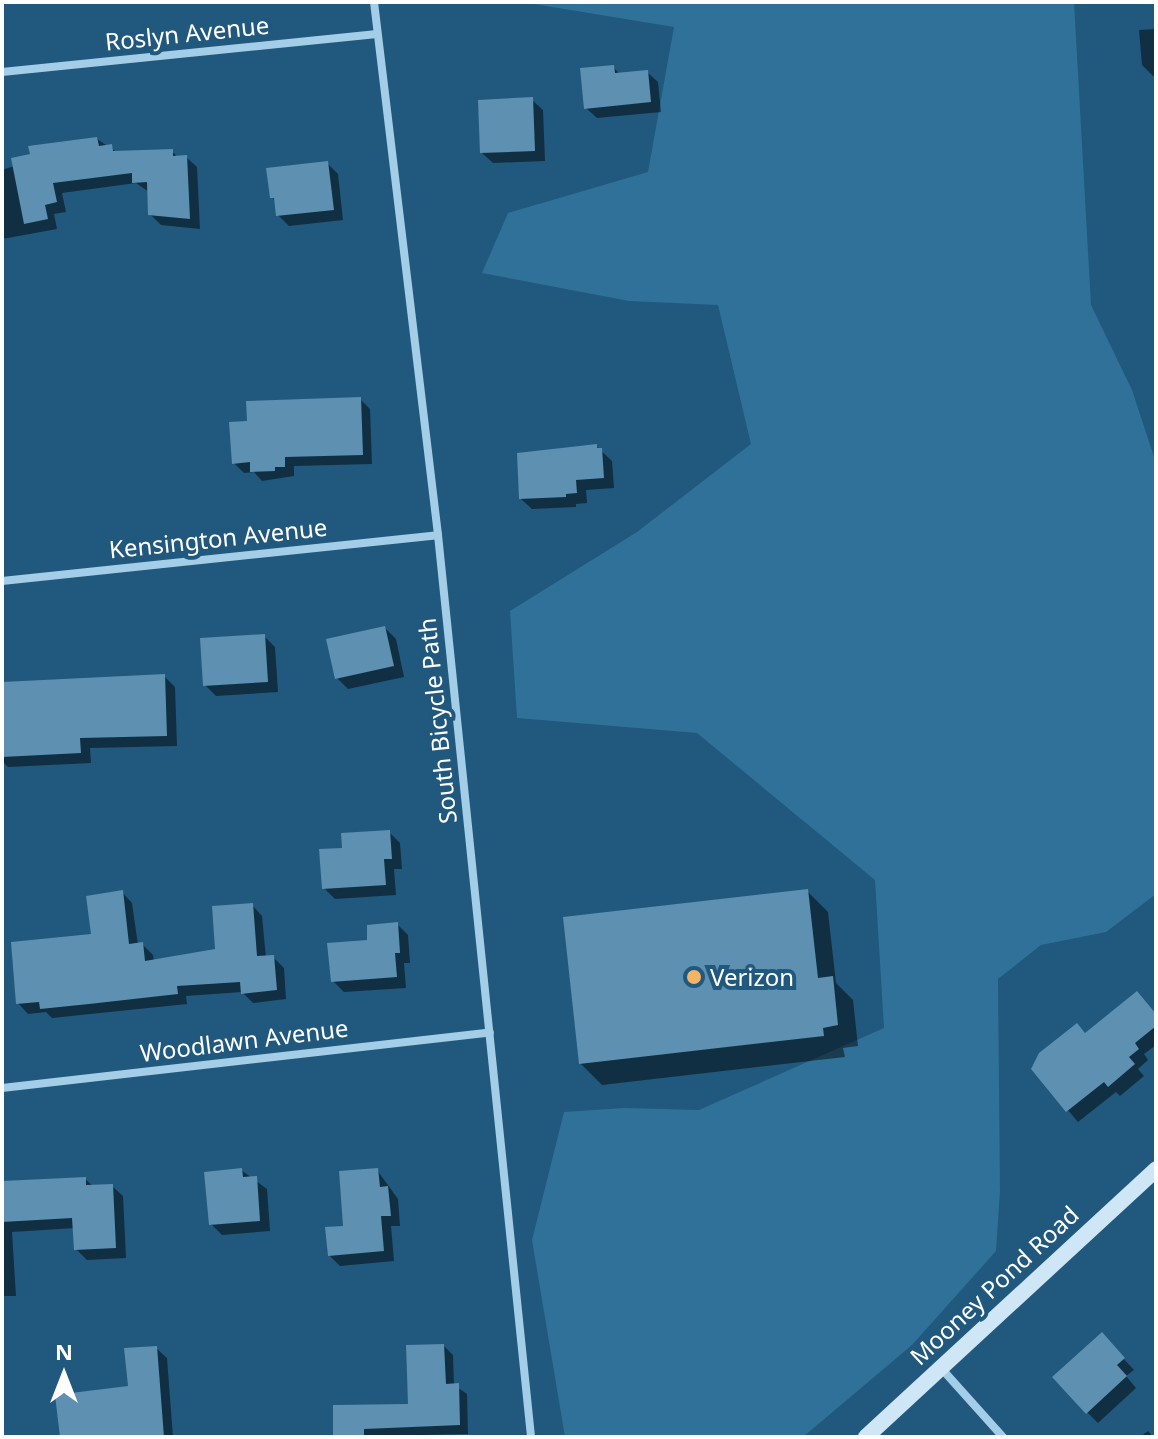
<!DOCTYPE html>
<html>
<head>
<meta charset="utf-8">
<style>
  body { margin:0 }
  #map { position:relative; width:1158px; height:1439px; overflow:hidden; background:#21587d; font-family:"Noto Sans",sans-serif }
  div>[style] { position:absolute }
  .green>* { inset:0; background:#307199 }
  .shadow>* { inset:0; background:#0007 }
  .building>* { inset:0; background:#5e90b1 }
  .street>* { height:8px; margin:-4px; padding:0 4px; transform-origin:4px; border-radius:4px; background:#a4cde7 }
  .secondary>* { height:16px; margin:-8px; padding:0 8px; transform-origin:8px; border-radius:8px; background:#cee6f6 }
  .dots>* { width:22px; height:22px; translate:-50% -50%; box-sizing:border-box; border:4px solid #21587d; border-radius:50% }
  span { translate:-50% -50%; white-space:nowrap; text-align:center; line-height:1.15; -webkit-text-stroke:8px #21587d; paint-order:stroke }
  .street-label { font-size:24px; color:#fff }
  .poi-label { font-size:24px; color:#fff }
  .left { translate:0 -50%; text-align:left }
  .frame { position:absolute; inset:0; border:4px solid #fff; pointer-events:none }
  .north { position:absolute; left:24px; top:1335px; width:80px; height:80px; -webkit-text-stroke:6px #21587d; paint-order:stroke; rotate:0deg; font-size:22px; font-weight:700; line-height:32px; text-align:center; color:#fff }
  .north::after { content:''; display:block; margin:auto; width:28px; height:36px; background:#fff; clip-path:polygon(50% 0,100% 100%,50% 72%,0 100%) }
</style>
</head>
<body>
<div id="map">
  <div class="green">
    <div style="clip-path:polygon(522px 2px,1074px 2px,1091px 305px,1132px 390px,1156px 463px,1156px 894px,1106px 932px,1041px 945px,998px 979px,1000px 1191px,996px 1251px,912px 1345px,803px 1437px,565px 1437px,532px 1240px,564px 1112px,624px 1108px,699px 1110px,884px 1028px,875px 880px,697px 733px,517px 718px,510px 611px,637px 532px,751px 444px,718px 305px,629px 301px,482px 273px,508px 213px,648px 172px,674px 27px)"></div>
  </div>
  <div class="shadow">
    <div style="clip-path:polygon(1156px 29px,1156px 75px,1153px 76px,1142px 65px,1139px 30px)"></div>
    <div style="clip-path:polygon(613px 67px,620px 74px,647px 72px,658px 82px,661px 112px,597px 118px,586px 108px)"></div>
    <div style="clip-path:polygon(532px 100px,543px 110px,545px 161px,493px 163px,482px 153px)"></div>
    <div style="clip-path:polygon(97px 139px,118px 153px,172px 151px,178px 158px,186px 157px,197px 167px,200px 229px,161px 225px,150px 214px,149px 192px,136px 183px,62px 193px,66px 212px,54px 214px,57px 229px,2px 239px,2px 170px)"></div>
    <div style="clip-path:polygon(327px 163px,338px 174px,343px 220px,289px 226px,278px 215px,277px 202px,272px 197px)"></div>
    <div style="clip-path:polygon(360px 399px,370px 409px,372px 464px,294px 466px,294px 476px,262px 481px,254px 472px,244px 473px,234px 463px)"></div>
    <div style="clip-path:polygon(596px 446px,612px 461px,614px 488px,586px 490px,587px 503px,576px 504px,576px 507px,532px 509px,521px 499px)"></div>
    <div style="clip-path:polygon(385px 628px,396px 639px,404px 677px,348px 689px,337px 678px)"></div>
    <div style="clip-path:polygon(264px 636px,275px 647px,278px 692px,216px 696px,205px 685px)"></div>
    <div style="clip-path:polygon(164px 676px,175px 687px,177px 746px,90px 748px,91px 763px,8px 767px,2px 761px,2px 684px)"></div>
    <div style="clip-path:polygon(389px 832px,400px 843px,402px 869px,394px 869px,396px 895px,335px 899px,324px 888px,344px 850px)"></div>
    <div style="clip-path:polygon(807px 891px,828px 912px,836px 983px,853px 1000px,858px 1046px,843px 1048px,845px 1057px,602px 1085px,581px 1064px)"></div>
    <div style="clip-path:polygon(122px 892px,132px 903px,138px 945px,142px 944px,153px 955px,154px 961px,211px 954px,252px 905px,262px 916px,266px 958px,273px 957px,284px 968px,286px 999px,253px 1003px,242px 992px,186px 996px,187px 1004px,52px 1018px,46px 1012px,28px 1014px,18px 1003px,93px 936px)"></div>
    <div style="clip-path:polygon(397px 924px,408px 935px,410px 963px,404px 963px,406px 988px,344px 992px,333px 981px,370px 942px)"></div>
    <div style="clip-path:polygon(1156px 1014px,1156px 1045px,1144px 1054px,1148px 1060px,1138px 1069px,1144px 1076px,1120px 1096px,1116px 1092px,1078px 1122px,1033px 1069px,1086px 1035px)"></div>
    <div style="clip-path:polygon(241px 1170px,267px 1189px,270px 1231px,222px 1235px,211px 1224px)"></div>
    <div style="clip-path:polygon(377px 1170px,398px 1199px,400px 1226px,391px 1226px,394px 1261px,340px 1266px,330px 1256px)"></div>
    <div style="clip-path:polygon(85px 1179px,93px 1186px,112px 1186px,123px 1196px,126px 1258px,87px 1260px,76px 1249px,75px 1228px,12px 1232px,16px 1296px,2px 1296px,2px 1196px)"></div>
    <div style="clip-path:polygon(444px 1346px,453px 1355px,454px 1385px,467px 1394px,468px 1434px,335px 1437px,410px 1406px)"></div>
    <div style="clip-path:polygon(1112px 1346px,1134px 1370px,1126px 1376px,1136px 1388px,1098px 1423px,1087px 1412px)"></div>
    <div style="clip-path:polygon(156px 1348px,167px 1358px,173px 1437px,62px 1437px,130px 1387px)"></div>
    <div style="clip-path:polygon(1148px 1431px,1153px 1437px,1156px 1435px,1156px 1437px,1140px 1437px)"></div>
  </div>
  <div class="building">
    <div style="clip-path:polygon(614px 65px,615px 73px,648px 70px,651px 102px,584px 109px,580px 68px)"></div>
    <div style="clip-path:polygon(533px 97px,535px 151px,480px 153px,478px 100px)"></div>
    <div style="clip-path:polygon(97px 137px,99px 146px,112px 144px,113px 151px,173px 149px,173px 156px,187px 155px,190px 219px,148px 215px,147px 182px,132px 183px,132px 173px,53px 183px,57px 202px,45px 205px,48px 219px,24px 224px,11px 158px,30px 154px,28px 146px)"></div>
    <div style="clip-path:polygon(328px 161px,334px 210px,276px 216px,274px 198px,270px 198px,266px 168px)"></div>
    <div style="clip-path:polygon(361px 397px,363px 455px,285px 457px,285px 467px,275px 467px,275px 471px,250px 472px,250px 462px,232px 464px,229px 422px,247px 421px,246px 401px)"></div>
    <div style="clip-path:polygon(597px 444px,597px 448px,602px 448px,604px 478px,576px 480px,577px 493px,566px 494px,566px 497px,519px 499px,517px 453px)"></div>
    <div style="clip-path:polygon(385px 626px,394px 666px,335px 679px,326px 639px)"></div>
    <div style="clip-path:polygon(265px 634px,268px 682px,203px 686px,200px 638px)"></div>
    <div style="clip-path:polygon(165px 674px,167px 736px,80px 738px,81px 753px,2px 757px,2px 682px)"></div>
    <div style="clip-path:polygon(390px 830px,392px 859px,384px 859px,386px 885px,322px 889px,319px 849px,342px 848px,341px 833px)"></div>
    <div style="clip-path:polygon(808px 889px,818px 978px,833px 976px,838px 1025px,823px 1028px,824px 1036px,579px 1064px,563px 917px)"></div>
    <div style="clip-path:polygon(123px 890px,129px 944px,143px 942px,145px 961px,215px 949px,212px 906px,253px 903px,257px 956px,274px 955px,277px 990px,241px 994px,240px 982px,177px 986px,178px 994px,89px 1004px,40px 1009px,39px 1002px,16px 1004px,11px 942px,91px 934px,86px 896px)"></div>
    <div style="clip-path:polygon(398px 922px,400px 953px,395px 953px,397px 977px,331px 982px,327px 943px,367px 940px,367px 925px)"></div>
    <div style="clip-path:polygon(1137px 991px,1156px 1014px,1156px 1026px,1135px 1043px,1139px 1049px,1129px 1057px,1135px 1064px,1108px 1087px,1104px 1082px,1066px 1112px,1031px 1069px,1039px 1053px,1077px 1023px,1085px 1033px)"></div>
    <div style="clip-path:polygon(242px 1168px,243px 1177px,257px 1176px,260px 1221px,209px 1225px,204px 1172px)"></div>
    <div style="clip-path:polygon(378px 1168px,380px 1187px,388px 1186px,391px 1216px,381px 1216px,384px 1251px,328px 1256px,325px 1227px,343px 1226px,339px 1171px)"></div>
    <div style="clip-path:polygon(86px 1177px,86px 1185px,113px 1184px,116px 1248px,74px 1250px,72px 1218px,2px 1222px,2px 1181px)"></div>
    <div style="clip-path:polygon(1102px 1332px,1125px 1358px,1117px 1365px,1127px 1376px,1086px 1414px,1052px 1377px)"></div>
    <div style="clip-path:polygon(444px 1344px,446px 1384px,459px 1383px,460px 1425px,364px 1429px,364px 1437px,333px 1437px,333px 1405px,408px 1404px,406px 1345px)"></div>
    <div style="clip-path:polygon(157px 1346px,164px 1437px,60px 1437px,55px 1395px,128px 1386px,124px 1348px)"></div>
  </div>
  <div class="street">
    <div style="left:374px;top:2px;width:537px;rotate:83.15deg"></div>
    <div style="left:438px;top:535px;width:907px;rotate:84.11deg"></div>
    <div style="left:2px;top:72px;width:377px;rotate:-5.8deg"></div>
    <div style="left:2px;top:581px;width:438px;rotate:-6deg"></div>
    <div style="left:2px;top:1088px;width:491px;rotate:-6.5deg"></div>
    <div style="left:941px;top:1368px;width:93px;rotate:48.1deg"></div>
  </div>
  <div class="secondary">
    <div style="left:866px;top:1437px;width:395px;rotate:-42.7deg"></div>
  </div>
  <div class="dots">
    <div style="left:694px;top:977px;background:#f4b465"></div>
  </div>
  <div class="street-label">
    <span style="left:187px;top:33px;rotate:-6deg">Roslyn Avenue</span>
    <span style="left:218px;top:538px;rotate:-6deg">Kensington Avenue</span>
    <span style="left:437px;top:721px;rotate:-96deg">South Bicycle Path</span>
    <span style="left:244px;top:1040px;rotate:-7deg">Woodlawn Avenue</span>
    <span style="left:994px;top:1285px;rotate:-43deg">Mooney Pond Road</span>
  </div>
  <div class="poi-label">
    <span class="left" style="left:710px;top:977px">Verizon</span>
  </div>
  <div class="frame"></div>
  <div class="north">N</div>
</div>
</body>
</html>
